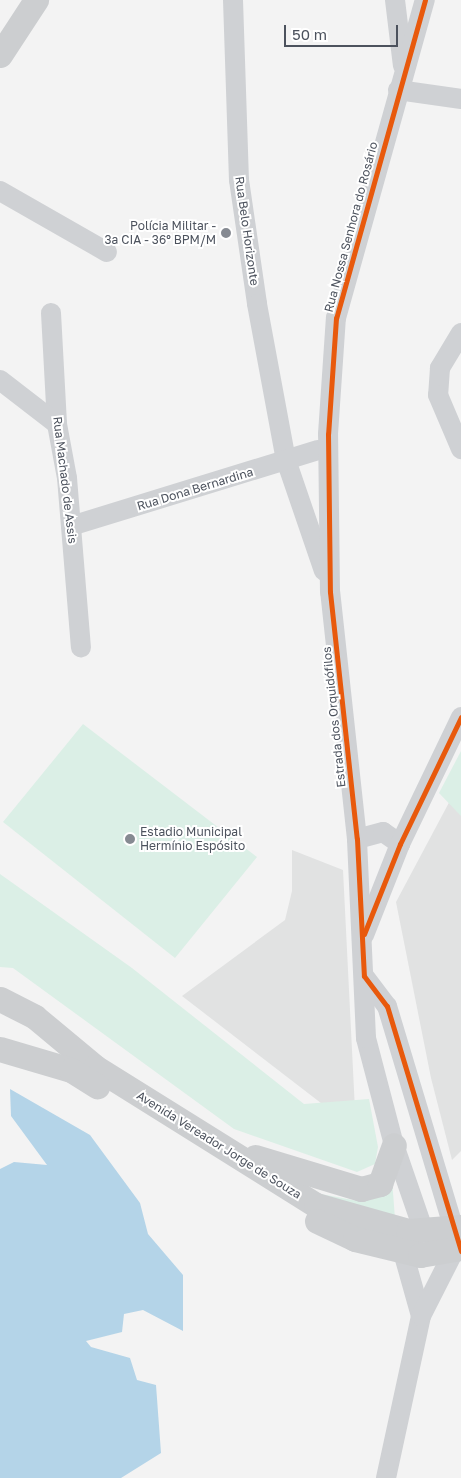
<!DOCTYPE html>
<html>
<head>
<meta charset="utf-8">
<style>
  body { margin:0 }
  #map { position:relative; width:461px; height:1478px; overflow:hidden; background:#f3f3f3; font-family:"Golos Text",sans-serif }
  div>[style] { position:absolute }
  .education>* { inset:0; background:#e1e2e2 }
  .green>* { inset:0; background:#dbefe6 }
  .water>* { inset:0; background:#b4d4e8 }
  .minor>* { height:20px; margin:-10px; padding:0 10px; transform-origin:10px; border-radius:10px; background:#cfd1d4 }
  .major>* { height:25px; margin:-12.5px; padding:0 12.5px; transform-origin:12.5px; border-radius:12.5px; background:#ccced0 }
  .cycleway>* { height:5px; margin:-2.5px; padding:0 2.5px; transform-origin:2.5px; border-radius:2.5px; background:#e8590c }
  .dots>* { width:14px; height:14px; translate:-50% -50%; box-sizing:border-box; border:2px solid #fff; border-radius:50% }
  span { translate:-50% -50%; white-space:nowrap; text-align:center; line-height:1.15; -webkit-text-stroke:4px #fff; paint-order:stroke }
  .poi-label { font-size:12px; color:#4c525d }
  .right { translate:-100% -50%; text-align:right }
  .left { translate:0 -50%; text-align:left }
  .street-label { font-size:12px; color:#4c525d }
  .scale { position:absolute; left:284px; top:25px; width:114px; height:22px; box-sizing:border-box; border:2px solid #4c525d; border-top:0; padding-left:6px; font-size:15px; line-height:18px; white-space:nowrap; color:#4c525d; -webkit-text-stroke:4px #fff; paint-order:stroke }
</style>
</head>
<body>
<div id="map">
  <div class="education">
    <div style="clip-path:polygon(461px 780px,461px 1151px,452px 1160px,431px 1078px,396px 902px)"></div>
    <div style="clip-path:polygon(292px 850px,343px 870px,356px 1130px,182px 996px,285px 920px,292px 891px)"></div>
  </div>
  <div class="green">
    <div style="clip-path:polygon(83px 724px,257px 857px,175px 958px,3px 822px)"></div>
    <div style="clip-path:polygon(461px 751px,461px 816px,439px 793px)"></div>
    <div style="clip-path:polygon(0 874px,132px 968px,304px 1104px,369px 1099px,378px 1147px,375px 1164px,357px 1172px,234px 1129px,13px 968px,0 967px)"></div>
    <div style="clip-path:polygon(392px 1179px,395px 1219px,337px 1205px,297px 1180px,321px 1194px,358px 1201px,377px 1195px)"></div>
  </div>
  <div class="water">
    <div style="clip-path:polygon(10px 1089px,90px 1135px,140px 1203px,148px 1234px,183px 1275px,183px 1331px,143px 1310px,124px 1314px,122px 1332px,86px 1341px,91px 1347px,130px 1358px,137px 1380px,156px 1385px,161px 1453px,121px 1478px,0 1478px,0 1169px,14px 1162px,47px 1165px,11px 1116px)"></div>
  </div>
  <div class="minor">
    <div style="left:233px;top:0;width:180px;rotate:88.1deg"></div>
    <div style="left:239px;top:180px;width:125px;rotate:81.7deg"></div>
    <div style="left:257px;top:304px;width:159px;rotate:79.5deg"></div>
    <div style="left:286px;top:460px;width:117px;rotate:71.1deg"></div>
    <div style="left:395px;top:0;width:66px;rotate:83.1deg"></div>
    <div style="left:398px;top:90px;width:64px;rotate:8.1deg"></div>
    <div style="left:0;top:191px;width:123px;rotate:29.7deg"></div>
    <div style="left:51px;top:313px;width:111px;rotate:86.9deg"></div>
    <div style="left:57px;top:424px;width:55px;rotate:79.5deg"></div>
    <div style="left:67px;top:478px;width:170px;rotate:85.3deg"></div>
    <div style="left:461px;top:333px;width:41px;rotate:121deg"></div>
    <div style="left:440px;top:368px;width:27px;rotate:94deg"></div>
    <div style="left:438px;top:395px;width:59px;rotate:66.9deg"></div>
    <div style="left:0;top:380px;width:72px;rotate:37.7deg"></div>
    <div style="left:71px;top:526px;width:258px;rotate:-17.1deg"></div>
    <div style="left:357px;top:839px;width:27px;rotate:-15deg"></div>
    <div style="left:383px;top:832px;width:21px;rotate:35deg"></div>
    <div style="left:364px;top:935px;width:98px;rotate:-68.4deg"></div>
    <div style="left:400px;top:844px;width:141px;rotate:-64.3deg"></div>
    <div style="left:364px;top:976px;width:38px;rotate:53deg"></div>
    <div style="left:387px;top:1006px;width:244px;rotate:73.3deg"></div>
    <div style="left:424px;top:1232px;width:92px;rotate:-109deg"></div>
    <div style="left:394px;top:1145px;width:111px;rotate:-104.7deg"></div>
    <div style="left:366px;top:1038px;width:199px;rotate:-92.6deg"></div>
    <div style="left:357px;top:839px;width:248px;rotate:-96.2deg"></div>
    <div style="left:330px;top:592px;width:158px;rotate:-90.7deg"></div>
    <div style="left:328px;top:434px;width:116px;rotate:-86.1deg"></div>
    <div style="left:336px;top:318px;width:330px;rotate:-74.4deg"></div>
    <div style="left:403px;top:1252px;width:66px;rotate:74.3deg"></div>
    <div style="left:386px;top:1478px;width:166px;rotate:-77.8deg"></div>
    <div style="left:421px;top:1316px;width:73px;rotate:-63.1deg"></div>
  </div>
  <div class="major">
    <div style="left:0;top:55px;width:66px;rotate:-56.8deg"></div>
    <div style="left:0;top:999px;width:39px;rotate:27deg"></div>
    <div style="left:35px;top:1017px;width:78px;rotate:39.8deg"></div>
    <div style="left:95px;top:1067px;width:261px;rotate:32deg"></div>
    <div style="left:316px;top:1205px;width:96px;rotate:15.8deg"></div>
    <div style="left:408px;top:1231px;width:53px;rotate:-4.3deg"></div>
    <div style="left:0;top:1049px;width:74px;rotate:16.5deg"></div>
    <div style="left:71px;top:1070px;width:31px;rotate:32deg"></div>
    <div style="left:255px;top:1157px;width:111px;rotate:16.8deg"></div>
    <div style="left:361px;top:1189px;width:20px;rotate:-15deg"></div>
    <div style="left:380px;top:1184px;width:41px;rotate:-70.3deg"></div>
    <div style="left:317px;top:1221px;width:42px;rotate:25.3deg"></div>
    <div style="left:355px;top:1239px;width:67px;rotate:13.8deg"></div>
    <div style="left:420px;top:1255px;width:42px;rotate:-9.7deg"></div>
  </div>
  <div class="cycleway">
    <div style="left:425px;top:0;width:330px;rotate:105.6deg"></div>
    <div style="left:336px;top:318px;width:116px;rotate:93.9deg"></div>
    <div style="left:328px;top:434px;width:158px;rotate:89.3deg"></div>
    <div style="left:330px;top:592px;width:248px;rotate:83.8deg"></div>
    <div style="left:357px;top:839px;width:137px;rotate:87.1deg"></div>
    <div style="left:364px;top:976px;width:38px;rotate:53deg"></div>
    <div style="left:387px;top:1006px;width:256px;rotate:73.2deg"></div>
    <div style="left:364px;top:934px;width:97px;rotate:-68.2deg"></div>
    <div style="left:400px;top:844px;width:141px;rotate:-64.3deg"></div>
  </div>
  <div class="dots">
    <div style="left:226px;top:233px;background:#868a92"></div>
    <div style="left:130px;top:839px;background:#868a92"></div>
  </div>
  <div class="poi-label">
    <span class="right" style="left:216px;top:233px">Polícia Militar -<br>3ª CIA - 36º BPM/M</span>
    <span class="left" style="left:140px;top:839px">Estadio Municipal<br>Hermínio Espósito</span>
  </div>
  <div class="street-label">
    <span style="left:351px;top:227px;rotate:-75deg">Rua Nossa Senhora do Rosário</span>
    <span style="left:247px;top:231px;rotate:82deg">Rua Belo Horizonte</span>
    <span style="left:65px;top:480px;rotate:83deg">Rua Machado de Assis</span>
    <span style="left:195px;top:489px;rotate:-17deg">Rua Dona Bernardina</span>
    <span style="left:334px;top:717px;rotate:-96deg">Estrada dos Orquidófilos</span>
    <span style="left:219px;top:1145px;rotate:32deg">Avenida Vereador Jorge de Souza</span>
  </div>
  <div class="scale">50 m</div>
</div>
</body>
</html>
